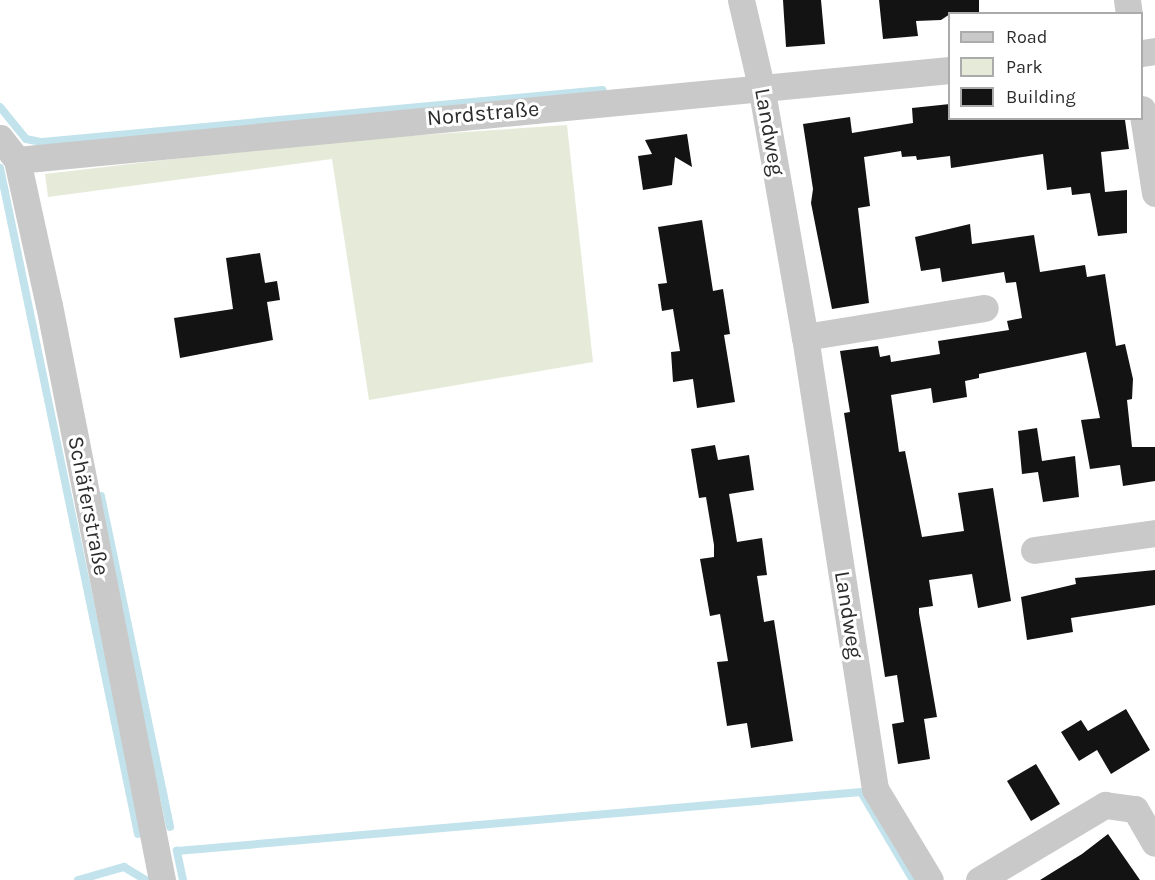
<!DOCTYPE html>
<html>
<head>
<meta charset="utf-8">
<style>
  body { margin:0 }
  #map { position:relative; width:1155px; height:880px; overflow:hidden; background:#fff; font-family:Karla,sans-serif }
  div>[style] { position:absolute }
  .green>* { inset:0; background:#e5ebd8 }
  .stream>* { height:8px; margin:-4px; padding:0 4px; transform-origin:4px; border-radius:4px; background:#c2e3ec }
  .building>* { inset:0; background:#131313 }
  .minor>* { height:27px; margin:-13.5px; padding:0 13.5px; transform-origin:13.5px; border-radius:13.5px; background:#c9c9c9 }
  span { translate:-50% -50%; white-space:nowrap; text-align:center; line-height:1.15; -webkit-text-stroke:6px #fff; paint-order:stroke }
  .street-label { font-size:22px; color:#2c2c2c }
  .legend { position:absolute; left:948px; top:12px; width:195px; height:108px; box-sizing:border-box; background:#fff; border:2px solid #ababab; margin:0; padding:8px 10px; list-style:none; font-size:18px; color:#2c2c2c }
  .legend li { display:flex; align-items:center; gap:12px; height:30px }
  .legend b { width:30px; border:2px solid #ababab }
</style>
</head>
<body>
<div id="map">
  <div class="green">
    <div style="clip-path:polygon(567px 125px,593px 362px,369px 400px,332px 159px,48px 197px,45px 174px,319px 142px)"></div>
  </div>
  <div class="stream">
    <div style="left:0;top:107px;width:41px;rotate:50.9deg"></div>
    <div style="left:26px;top:139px;width:16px;rotate:11deg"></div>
    <div style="left:42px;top:142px;width:563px;rotate:-5.3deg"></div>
    <div style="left:0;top:168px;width:680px;rotate:78.29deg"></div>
    <div style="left:101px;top:496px;width:338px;rotate:78.2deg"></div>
    <div style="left:78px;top:880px;width:48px;rotate:-15.8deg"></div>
    <div style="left:124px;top:867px;width:26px;rotate:31deg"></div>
    <div style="left:183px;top:880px;width:30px;rotate:-102deg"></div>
    <div style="left:177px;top:851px;width:687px;rotate:-4.93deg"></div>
    <div style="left:861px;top:792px;width:102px;rotate:59.4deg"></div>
  </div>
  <div class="building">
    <div style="clip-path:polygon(783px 0,821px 0,825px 44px,786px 47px)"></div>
    <div style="clip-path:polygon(879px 0,979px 0,979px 14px,950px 14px,941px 20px,916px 21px,918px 36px,883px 39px)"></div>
    <div style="clip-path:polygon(950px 104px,950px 118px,1125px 120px,1129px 149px,1101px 152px,1105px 192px,1127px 190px,1127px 233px,1098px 236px,1090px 193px,1072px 195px,1071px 187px,1047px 190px,1043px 154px,951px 168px,950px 156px,917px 160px,916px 156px,902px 157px,901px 151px,864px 157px,870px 206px,858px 208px,869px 303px,832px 309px,811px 203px,813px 189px,803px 124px,850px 117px,852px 133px,913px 123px,912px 108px)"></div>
    <div style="clip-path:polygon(687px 134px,692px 167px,675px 157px,672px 185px,643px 190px,638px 156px,652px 154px,645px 140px)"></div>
    <div style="clip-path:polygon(702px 220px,713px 291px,723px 289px,730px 334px,724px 335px,735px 402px,697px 408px,693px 379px,673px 382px,671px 352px,680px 351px,673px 309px,662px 311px,658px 284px,667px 283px,658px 227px)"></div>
    <div style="clip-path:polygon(970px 224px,972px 244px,1034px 235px,1040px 272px,1085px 265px,1087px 277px,1105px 274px,1116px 346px,1125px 344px,1133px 379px,1132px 399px,1127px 400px,1132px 447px,1155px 447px,1155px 481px,1123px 486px,1120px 465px,1090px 469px,1081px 420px,1100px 418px,1086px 352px,979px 374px,979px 378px,965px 381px,967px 397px,933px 403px,931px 388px,891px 395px,899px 452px,905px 451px,922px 537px,964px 531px,958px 493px,993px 488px,1011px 601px,978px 608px,972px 574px,929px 580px,933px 606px,919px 608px,919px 613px,937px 717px,924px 719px,930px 759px,898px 764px,892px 724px,904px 722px,897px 675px,885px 677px,844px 413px,850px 412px,840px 351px,878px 346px,880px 357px,890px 355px,891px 362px,940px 354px,938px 341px,1009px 330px,1007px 321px,1022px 318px,1016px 282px,1006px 283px,1004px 272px,942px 282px,940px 268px,921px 271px,915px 237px)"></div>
    <div style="clip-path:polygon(260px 253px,265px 283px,277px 281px,280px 300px,267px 302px,273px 340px,180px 358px,174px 318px,233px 309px,226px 258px)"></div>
    <div style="clip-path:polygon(1037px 428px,1042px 461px,1075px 456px,1079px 497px,1043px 502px,1038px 472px,1022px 474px,1018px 431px)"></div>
    <div style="clip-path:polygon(715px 445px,718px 460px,749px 455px,754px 490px,729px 494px,733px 517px,737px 542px,762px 538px,767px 575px,757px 576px,764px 622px,774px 620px,793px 741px,751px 748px,747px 723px,727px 726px,717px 662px,728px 661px,720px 614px,710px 616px,700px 559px,714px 557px,714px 545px,706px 497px,699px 498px,691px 449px)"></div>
    <div style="clip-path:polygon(1155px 570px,1155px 605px,1071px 618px,1073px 632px,1027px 640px,1021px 597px,1076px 584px,1075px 578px)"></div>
    <div style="clip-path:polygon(1126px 709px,1150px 750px,1111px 774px,1097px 750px,1079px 761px,1061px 732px,1081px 720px,1088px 731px)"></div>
    <div style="clip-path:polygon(1036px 764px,1060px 804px,1031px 821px,1007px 781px)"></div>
    <div style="clip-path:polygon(1108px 834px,1140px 880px,1040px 880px,1082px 854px)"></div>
  </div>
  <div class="minor">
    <div style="left:741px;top:0;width:88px;rotate:76.9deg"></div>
    <div style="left:761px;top:86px;width:255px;rotate:80.1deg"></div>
    <div style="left:805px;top:337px;width:457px;rotate:81.2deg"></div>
    <div style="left:875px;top:789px;width:106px;rotate:58.9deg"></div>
    <div style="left:1127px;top:0;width:14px;rotate:82deg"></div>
    <div style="left:1142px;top:53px;width:13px;rotate:-9deg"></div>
    <div style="left:1142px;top:109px;width:85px;rotate:81.2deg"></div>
    <div style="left:0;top:138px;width:28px;rotate:52deg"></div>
    <div style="left:17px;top:160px;width:148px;rotate:77.6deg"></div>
    <div style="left:49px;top:305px;width:586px;rotate:78.88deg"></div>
    <div style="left:17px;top:160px;width:937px;rotate:-5.51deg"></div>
    <div style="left:805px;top:337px;width:182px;rotate:-9.2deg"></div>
    <div style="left:1034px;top:550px;width:122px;rotate:-8deg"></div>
    <div style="left:979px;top:880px;width:147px;rotate:-30.8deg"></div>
    <div style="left:1105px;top:805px;width:30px;rotate:8deg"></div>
    <div style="left:1135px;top:809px;width:39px;rotate:60deg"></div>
  </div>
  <div class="street-label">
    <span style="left:483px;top:114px;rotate:-5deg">Nordstraße</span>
    <span style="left:769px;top:132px;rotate:80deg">Landweg</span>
    <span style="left:88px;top:506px;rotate:79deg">Schäferstraße</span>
    <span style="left:848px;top:615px;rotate:81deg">Landweg</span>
  </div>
  <ul class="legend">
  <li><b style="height:8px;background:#c9c9c9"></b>Road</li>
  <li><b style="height:16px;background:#e5ebd8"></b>Park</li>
  <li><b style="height:16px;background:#131313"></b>Building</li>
  </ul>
</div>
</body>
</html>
